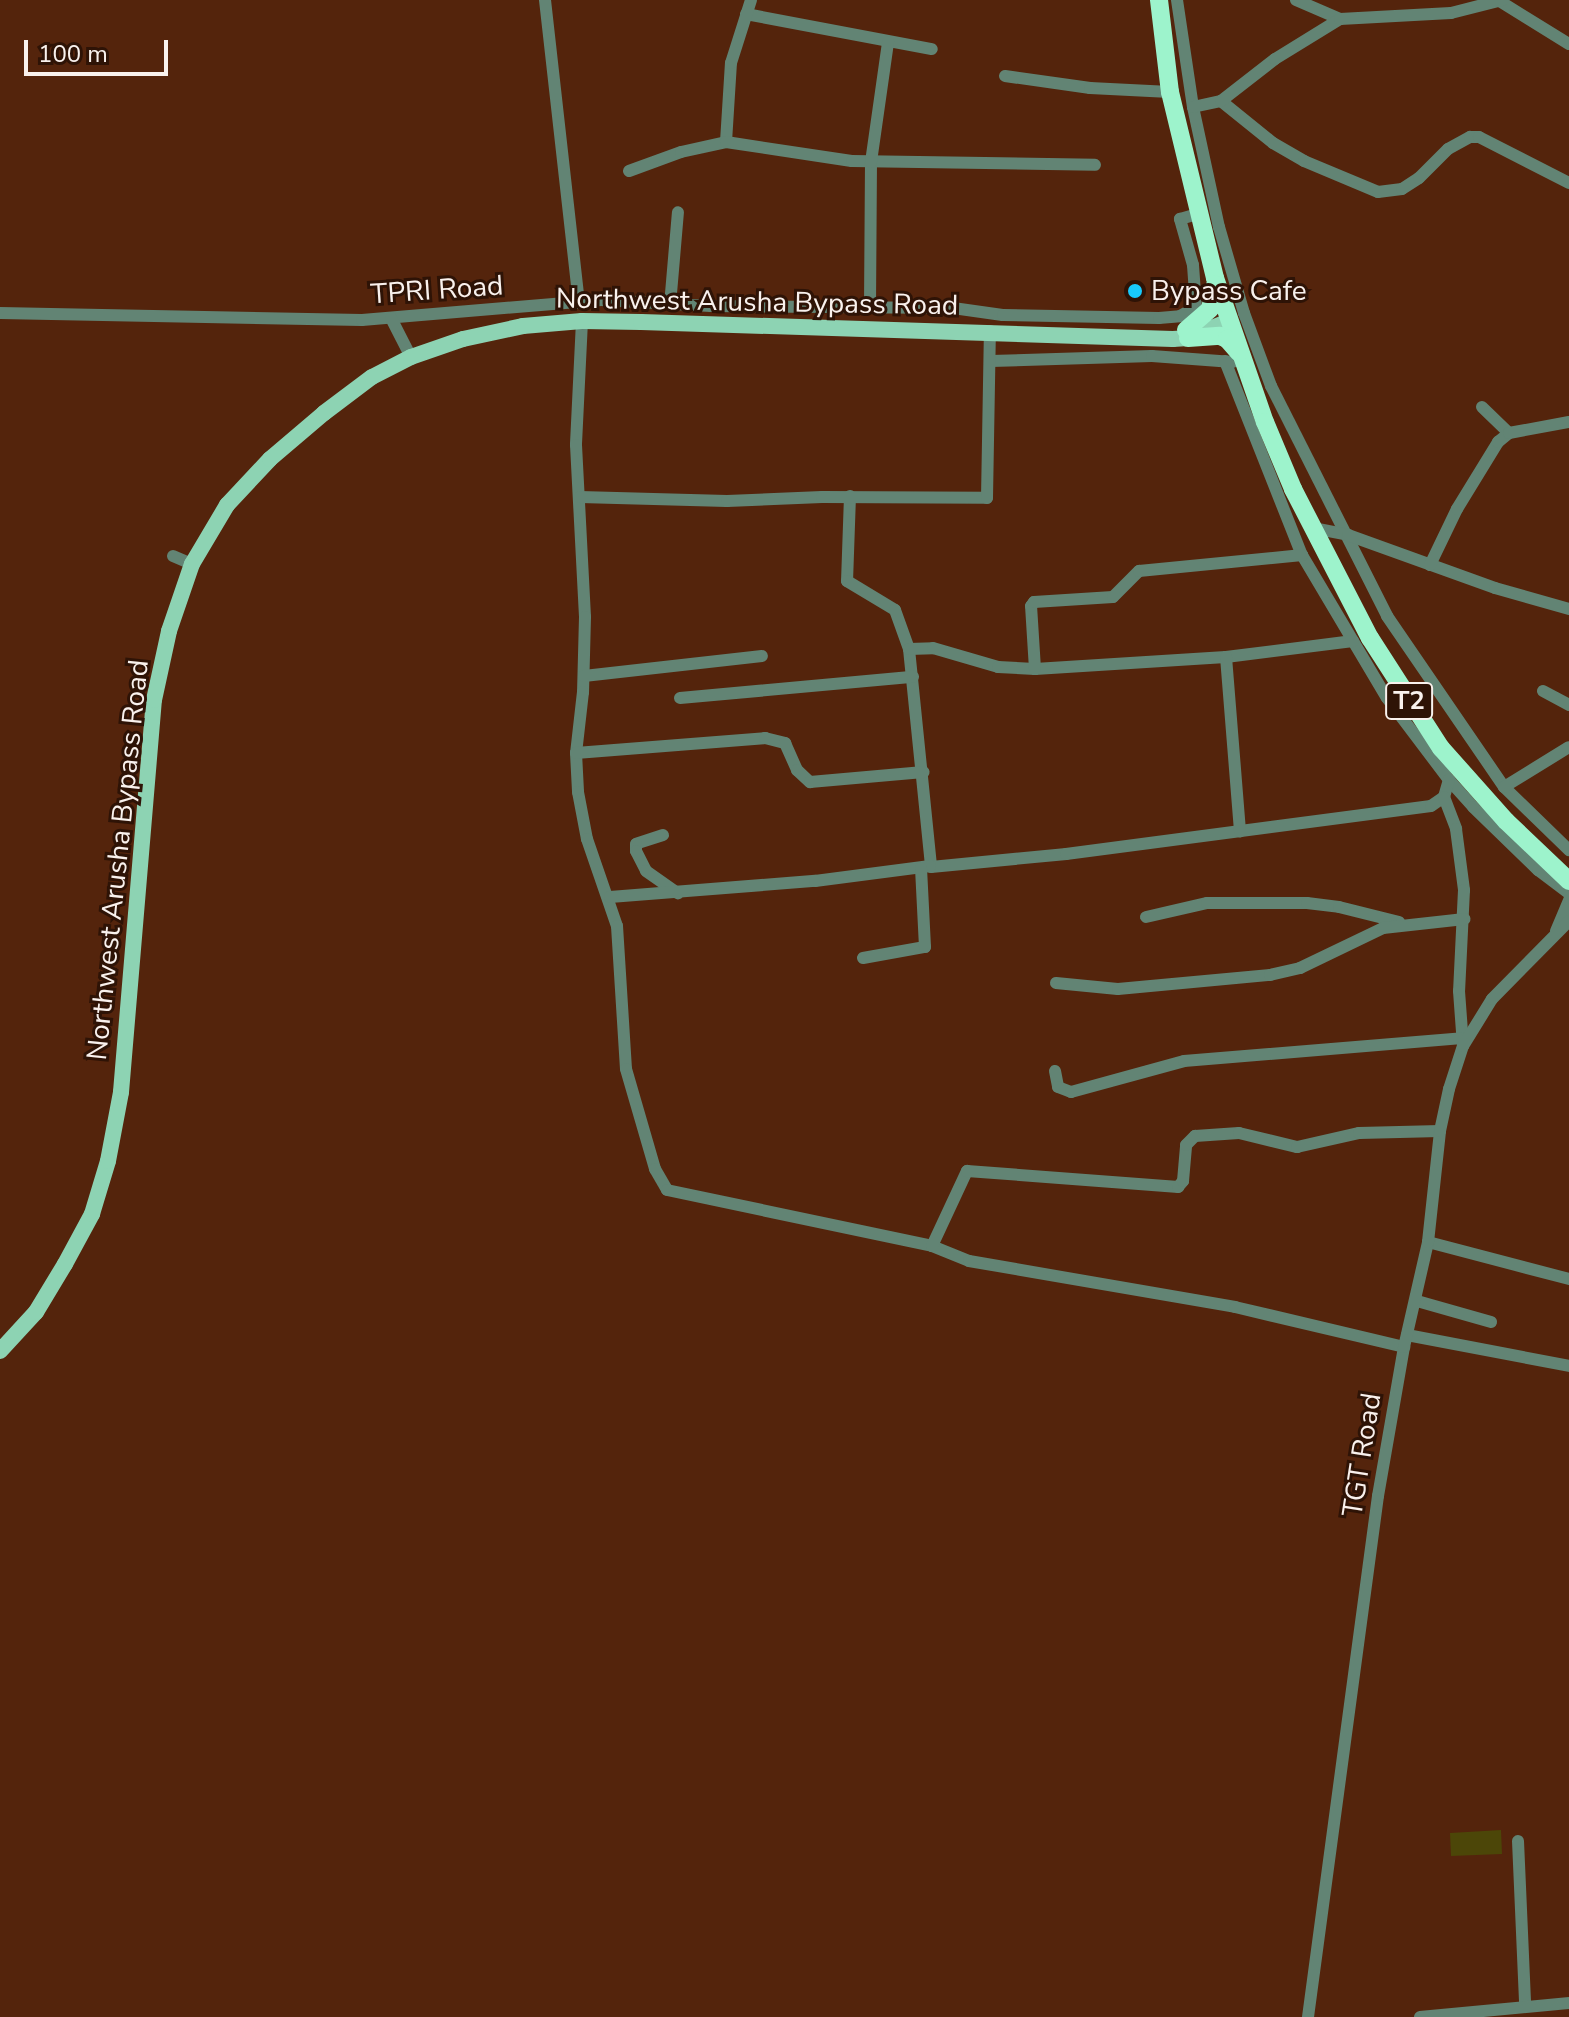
<!DOCTYPE html>
<html>
<head>
<meta charset="utf-8">
<style>
  body { margin:0 }
  #map { position:relative; width:1569px; height:2017px; overflow:hidden; background:#54240c; font-family:"Nunito Sans",sans-serif }
  div>[style] { position:absolute }
  .green>* { inset:0; background:#4c4608 }
  .minor>* { height:12px; margin:-6px; padding:0 6px; transform-origin:6px; border-radius:6px; background:#628474 }
  .major>* { height:16px; margin:-8px; padding:0 8px; transform-origin:8px; border-radius:8px; background:#8dd3b3 }
  .highway>* { height:18px; margin:-9px; padding:0 9px; transform-origin:9px; border-radius:9px; background:#9df3cc }
  .dots>* { width:22px; height:22px; translate:-50% -50%; box-sizing:border-box; border:4px solid #2e1306; border-radius:50% }
  span { translate:-50% -50%; white-space:nowrap; text-align:center; line-height:1.15; -webkit-text-stroke:6px #2e1306; paint-order:stroke }
  .shield-label span { padding:2px 6px; background:#2e1306; border:2px solid; border-radius:6px; -webkit-text-stroke-width:0 }
  .shield-label { font-size:26px; color:#f9f1ed; font-weight:700 }
  .street-label { font-size:28px; color:#f9f1ed }
  .poi-label { font-size:28px; color:#f9f1ed }
  .left { translate:0 -50%; text-align:left }
  .scale { position:absolute; left:24px; top:40px; width:144px; height:36px; box-sizing:border-box; border:4px solid #f9f1ed; border-top:0; padding-left:10px; font-size:24px; line-height:28px; white-space:nowrap; color:#f9f1ed; -webkit-text-stroke:6px #2e1306; paint-order:stroke }
</style>
</head>
<body>
<div id="map">
  <div class="green">
    <div style="clip-path:polygon(1501px 1830px,1502px 1854px,1451px 1856px,1450px 1833px)"></div>
  </div>
  <div class="minor">
    <div style="left:545px;top:0;width:305px;rotate:83.6deg"></div>
    <div style="left:1177px;top:0;width:108px;rotate:81.5deg"></div>
    <div style="left:1193px;top:107px;width:123px;rotate:77.8deg"></div>
    <div style="left:1219px;top:227px;width:90px;rotate:73.8deg"></div>
    <div style="left:1244px;top:313px;width:78px;rotate:69.7deg"></div>
    <div style="left:1271px;top:386px;width:258px;rotate:63.2deg"></div>
    <div style="left:1387px;top:616px;width:207px;rotate:55.6deg"></div>
    <div style="left:1504px;top:787px;width:91px;rotate:44.1deg"></div>
    <div style="left:1296px;top:0;width:48px;rotate:23.4deg"></div>
    <div style="left:1501px;top:2px;width:80px;rotate:31.7deg"></div>
    <div style="left:746px;top:14px;width:189px;rotate:10.7deg"></div>
    <div style="left:1005px;top:76px;width:86px;rotate:8deg"></div>
    <div style="left:1090px;top:88px;width:80px;rotate:2.9deg"></div>
    <div style="left:1221px;top:101px;width:67px;rotate:38.9deg"></div>
    <div style="left:1273px;top:143px;width:36px;rotate:30deg"></div>
    <div style="left:1304px;top:161px;width:80px;rotate:22.7deg"></div>
    <div style="left:1378px;top:192px;width:24px;rotate:-7deg"></div>
    <div style="left:1402px;top:189px;width:20px;rotate:-33deg"></div>
    <div style="left:1419px;top:178px;width:41px;rotate:-45deg"></div>
    <div style="left:1448px;top:149px;width:25px;rotate:-29deg"></div>
    <div style="left:1470px;top:137px;width:9px"></div>
    <div style="left:1479px;top:137px;width:101px;rotate:27.1deg"></div>
    <div style="left:1193px;top:107px;width:29px;rotate:-12deg"></div>
    <div style="left:1221px;top:101px;width:68px;rotate:-37.9deg"></div>
    <div style="left:1275px;top:59px;width:76px;rotate:-31.6deg"></div>
    <div style="left:1340px;top:19px;width:111px;rotate:-3.1deg"></div>
    <div style="left:1451px;top:13px;width:53px;rotate:-14.3deg"></div>
    <div style="left:726px;top:142px;width:79px;rotate:-86.4deg"></div>
    <div style="left:731px;top:63px;width:66px;rotate:-72.4deg"></div>
    <div style="left:629px;top:171px;width:55px;rotate:-20.1deg"></div>
    <div style="left:681px;top:152px;width:46px;rotate:-12.5deg"></div>
    <div style="left:726px;top:142px;width:127px;rotate:8.6deg"></div>
    <div style="left:852px;top:161px;width:243px;rotate:0.9deg"></div>
    <div style="left:670px;top:305px;width:93px;rotate:-85.1deg"></div>
    <div style="left:870px;top:305px;width:143px;rotate:-89.6deg"></div>
    <div style="left:871px;top:162px;width:121px;rotate:-81.9deg"></div>
    <div style="left:0;top:313px;width:362px;rotate:1.1deg"></div>
    <div style="left:362px;top:320px;width:240px;rotate:-4.8deg"></div>
    <div style="left:601px;top:300px;width:110px;rotate:3.1deg"></div>
    <div style="left:711px;top:306px;width:242px;rotate:0.5deg"></div>
    <div style="left:953px;top:308px;width:50px;rotate:8deg"></div>
    <div style="left:1003px;top:315px;width:156px;rotate:1.1deg"></div>
    <div style="left:1159px;top:318px;width:21px;rotate:-5deg"></div>
    <div style="left:1180px;top:316px;width:18px;rotate:-29deg"></div>
    <div style="left:1196px;top:307px;width:42px;rotate:-94.1deg"></div>
    <div style="left:1193px;top:265px;width:48px;rotate:-105.8deg"></div>
    <div style="left:1180px;top:219px;width:19px;rotate:-16deg"></div>
    <div style="left:391px;top:318px;width:44px;rotate:62.9deg"></div>
    <div style="left:582px;top:321px;width:124px;rotate:92.8deg"></div>
    <div style="left:576px;top:445px;width:172px;rotate:87deg"></div>
    <div style="left:585px;top:617px;width:75px;rotate:91.5deg"></div>
    <div style="left:583px;top:692px;width:61px;rotate:96.5deg"></div>
    <div style="left:576px;top:753px;width:39px;rotate:87deg"></div>
    <div style="left:578px;top:792px;width:48px;rotate:79.2deg"></div>
    <div style="left:587px;top:839px;width:92px;rotate:71deg"></div>
    <div style="left:617px;top:926px;width:143px;rotate:86.4deg"></div>
    <div style="left:626px;top:1069px;width:104px;rotate:73.8deg"></div>
    <div style="left:655px;top:1169px;width:24px;rotate:60deg"></div>
    <div style="left:667px;top:1190px;width:271px;rotate:11.9deg"></div>
    <div style="left:932px;top:1246px;width:40px;rotate:22deg"></div>
    <div style="left:969px;top:1261px;width:270px;rotate:9.8deg"></div>
    <div style="left:1235px;top:1307px;width:174px;rotate:13.3deg"></div>
    <div style="left:991px;top:361px;width:161px;rotate:-1.8deg"></div>
    <div style="left:1152px;top:356px;width:81px;rotate:4.2deg"></div>
    <div style="left:1225px;top:361px;width:209px;rotate:68.4deg"></div>
    <div style="left:1302px;top:555px;width:166px;rotate:59.3deg"></div>
    <div style="left:1387px;top:698px;width:103px;rotate:52.9deg"></div>
    <div style="left:1449px;top:780px;width:36px;rotate:48deg"></div>
    <div style="left:1473px;top:807px;width:91px;rotate:44.1deg"></div>
    <div style="left:1538px;top:870px;width:39px;rotate:37deg"></div>
    <div style="left:1482px;top:407px;width:37px;rotate:44deg"></div>
    <div style="left:850px;top:496px;width:85px;rotate:92deg"></div>
    <div style="left:847px;top:581px;width:56px;rotate:31.1deg"></div>
    <div style="left:895px;top:610px;width:41px;rotate:70.3deg"></div>
    <div style="left:909px;top:649px;width:219px;rotate:84.2deg"></div>
    <div style="left:931px;top:867px;width:136px;rotate:-5.5deg"></div>
    <div style="left:1066px;top:854px;width:368px;rotate:-7.5deg"></div>
    <div style="left:1431px;top:806px;width:16px;rotate:-35deg"></div>
    <div style="left:1444px;top:797px;width:18px;rotate:-74deg"></div>
    <div style="left:580px;top:497px;width:147px;rotate:1.6deg"></div>
    <div style="left:727px;top:501px;width:95px;rotate:-2.4deg"></div>
    <div style="left:822px;top:497px;width:165px;rotate:0.3deg"></div>
    <div style="left:987px;top:498px;width:167px;rotate:-89deg"></div>
    <div style="left:1313px;top:528px;width:36px;rotate:11deg"></div>
    <div style="left:1348px;top:535px;width:156px;rotate:19.8deg"></div>
    <div style="left:1495px;top:588px;width:77px;rotate:15.8deg"></div>
    <div style="left:173px;top:556px;width:21px;rotate:23deg"></div>
    <div style="left:1430px;top:565px;width:62px;rotate:-64.3deg"></div>
    <div style="left:1457px;top:509px;width:79px;rotate:-58.5deg"></div>
    <div style="left:1498px;top:442px;width:14px;rotate:-39deg"></div>
    <div style="left:1509px;top:433px;width:61px;rotate:-10.4deg"></div>
    <div style="left:909px;top:649px;width:24px;rotate:-2deg"></div>
    <div style="left:933px;top:648px;width:68px;rotate:16.3deg"></div>
    <div style="left:998px;top:667px;width:37px;rotate:3deg"></div>
    <div style="left:1035px;top:669px;width:191px;rotate:-3.6deg"></div>
    <div style="left:1226px;top:657px;width:128px;rotate:-7.2deg"></div>
    <div style="left:1226px;top:657px;width:175px;rotate:85.4deg"></div>
    <div style="left:1035px;top:669px;width:63px;rotate:-93.6deg"></div>
    <div style="left:1031px;top:606px;width:5px;rotate:-53deg"></div>
    <div style="left:1034px;top:602px;width:79px;rotate:-3.6deg"></div>
    <div style="left:1113px;top:597px;width:37px;rotate:-45deg"></div>
    <div style="left:1139px;top:571px;width:164px;rotate:-5.6deg"></div>
    <div style="left:584px;top:676px;width:179px;rotate:-6.4deg"></div>
    <div style="left:1543px;top:691px;width:30px;rotate:28deg"></div>
    <div style="left:680px;top:698px;width:234px;rotate:-5.2deg"></div>
    <div style="left:576px;top:753px;width:190px;rotate:-4.5deg"></div>
    <div style="left:765px;top:738px;width:21px;rotate:14deg"></div>
    <div style="left:785px;top:743px;width:30px;rotate:66deg"></div>
    <div style="left:797px;top:770px;width:18px;rotate:43deg"></div>
    <div style="left:810px;top:782px;width:114px;rotate:-5deg"></div>
    <div style="left:1504px;top:787px;width:76px;rotate:-31.6deg"></div>
    <div style="left:1444px;top:797px;width:34px;rotate:69deg"></div>
    <div style="left:1456px;top:829px;width:62px;rotate:82.5deg"></div>
    <div style="left:1464px;top:890px;width:101px;rotate:92.8deg"></div>
    <div style="left:1459px;top:991px;width:55px;rotate:85.8deg"></div>
    <div style="left:663px;top:835px;width:28px;rotate:162deg"></div>
    <div style="left:636px;top:844px;width:7px;rotate:90deg"></div>
    <div style="left:636px;top:851px;width:22px;rotate:63deg"></div>
    <div style="left:646px;top:871px;width:39px;rotate:35deg"></div>
    <div style="left:610px;top:897px;width:206px;rotate:-4.5deg"></div>
    <div style="left:815px;top:881px;width:116px;rotate:-7.4deg"></div>
    <div style="left:1146px;top:917px;width:63px;rotate:-12.9deg"></div>
    <div style="left:1207px;top:903px;width:100px"></div>
    <div style="left:1307px;top:903px;width:32px;rotate:7deg"></div>
    <div style="left:1339px;top:907px;width:62px;rotate:14deg"></div>
    <div style="left:1556px;top:931px;width:34px;rotate:-67deg"></div>
    <div style="left:863px;top:958px;width:63px;rotate:-10.1deg"></div>
    <div style="left:925px;top:947px;width:79px;rotate:-92.9deg"></div>
    <div style="left:1056px;top:983px;width:62px;rotate:5.5deg"></div>
    <div style="left:1118px;top:989px;width:153px;rotate:-5.3deg"></div>
    <div style="left:1270px;top:975px;width:31px;rotate:-13deg"></div>
    <div style="left:1300px;top:968px;width:92px;rotate:-25.7deg"></div>
    <div style="left:1383px;top:928px;width:82px;rotate:-6.3deg"></div>
    <div style="left:1055px;top:1071px;width:16px;rotate:79deg"></div>
    <div style="left:1058px;top:1087px;width:14px;rotate:21deg"></div>
    <div style="left:1071px;top:1092px;width:117px;rotate:-15.3deg"></div>
    <div style="left:1184px;top:1061px;width:279px;rotate:-4.7deg"></div>
    <div style="left:1428px;top:1242px;width:146px;rotate:14.7deg"></div>
    <div style="left:932px;top:1246px;width:83px;rotate:-65deg"></div>
    <div style="left:967px;top:1171px;width:212px;rotate:4.3deg"></div>
    <div style="left:1178px;top:1187px;width:8px;rotate:-50deg"></div>
    <div style="left:1183px;top:1181px;width:36px;rotate:-85deg"></div>
    <div style="left:1186px;top:1145px;width:13px;rotate:-45deg"></div>
    <div style="left:1195px;top:1136px;width:44px;rotate:-3.9deg"></div>
    <div style="left:1239px;top:1133px;width:60px;rotate:13.6deg"></div>
    <div style="left:1297px;top:1147px;width:64px;rotate:-12.7deg"></div>
    <div style="left:1359px;top:1133px;width:81px;rotate:-1.4deg"></div>
    <div style="left:1417px;top:1301px;width:77px;rotate:15.8deg"></div>
    <div style="left:1407px;top:1335px;width:165px;rotate:10.8deg"></div>
    <div style="left:1518px;top:1841px;width:163px;rotate:87.5deg"></div>
    <div style="left:1308px;top:2017px;width:526px;rotate:-82.35deg"></div>
    <div style="left:1378px;top:1496px;width:151px;rotate:-80.1deg"></div>
    <div style="left:1404px;top:1347px;width:108px;rotate:-77.1deg"></div>
    <div style="left:1428px;top:1242px;width:112px;rotate:-83.8deg"></div>
    <div style="left:1440px;top:1131px;width:43px;rotate:-77.9deg"></div>
    <div style="left:1449px;top:1089px;width:45px;rotate:-72deg"></div>
    <div style="left:1463px;top:1046px;width:55px;rotate:-58.3deg"></div>
    <div style="left:1492px;top:999px;width:110px;rotate:-45.4deg"></div>
    <div style="left:1420px;top:2017px;width:150px;rotate:-5.4deg"></div>
  </div>
  <div class="major">
    <div style="left:0;top:1351px;width:53px;rotate:-47.3deg"></div>
    <div style="left:36px;top:1312px;width:56px;rotate:-58.9deg"></div>
    <div style="left:65px;top:1264px;width:57px;rotate:-61.6deg"></div>
    <div style="left:92px;top:1214px;width:55px;rotate:-73.2deg"></div>
    <div style="left:108px;top:1161px;width:70px;rotate:-79.3deg"></div>
    <div style="left:121px;top:1092px;width:393px;rotate:-85.2deg"></div>
    <div style="left:154px;top:700px;width:71px;rotate:-77.7deg"></div>
    <div style="left:169px;top:631px;width:71px;rotate:-71.1deg"></div>
    <div style="left:192px;top:564px;width:69px;rotate:-59.3deg"></div>
    <div style="left:227px;top:505px;width:63px;rotate:-46.9deg"></div>
    <div style="left:270px;top:459px;width:71px;rotate:-40.4deg"></div>
    <div style="left:324px;top:413px;width:60px;rotate:-36.9deg"></div>
    <div style="left:372px;top:377px;width:44px;rotate:-27.1deg"></div>
    <div style="left:411px;top:357px;width:55px;rotate:-19.1deg"></div>
    <div style="left:463px;top:339px;width:61px;rotate:-12.2deg"></div>
    <div style="left:523px;top:326px;width:59px;rotate:-4.8deg"></div>
    <div style="left:582px;top:321px;width:59px;rotate:1deg"></div>
    <div style="left:641px;top:322px;width:532px;rotate:1.83deg"></div>
    <div style="left:1173px;top:339px;width:15px;rotate:-4deg"></div>
    <div style="left:1188px;top:338px;width:44px;rotate:-22.5deg"></div>
  </div>
  <div class="highway">
    <div style="left:1159px;top:0;width:93px;rotate:83.2deg"></div>
    <div style="left:1170px;top:92px;width:191px;rotate:76.4deg"></div>
    <div style="left:1215px;top:278px;width:152px;rotate:70.9deg"></div>
    <div style="left:1265px;top:422px;width:73px;rotate:67.3deg"></div>
    <div style="left:1293px;top:489px;width:168px;rotate:62.7deg"></div>
    <div style="left:1370px;top:638px;width:131px;rotate:57.2deg"></div>
    <div style="left:1441px;top:748px;width:98px;rotate:48.3deg"></div>
    <div style="left:1506px;top:821px;width:87px;rotate:43.6deg"></div>
    <div style="left:1186px;top:330px;width:32px;rotate:-41deg"></div>
    <div style="left:1210px;top:309px;width:25px;rotate:-78deg"></div>
    <div style="left:1188px;top:338px;width:32px;rotate:-4deg"></div>
    <div style="left:1220px;top:336px;width:8px;rotate:23deg"></div>
    <div style="left:1227px;top:339px;width:18px;rotate:49deg"></div>
  </div>
  <div class="dots">
    <div style="left:1135px;top:291px;background:#18cafc"></div>
  </div>
  <div class="shield-label">
    <span style="left:1409px;top:701px">T2</span>
  </div>
  <div class="street-label">
    <span style="left:437px;top:290px;rotate:-4deg">TPRI Road</span>
    <span style="left:757px;top:302px;rotate:1deg">Northwest Arusha Bypass Road</span>
    <span style="left:118px;top:860px;rotate:-84deg">Northwest Arusha Bypass Road</span>
    <span style="left:1362px;top:1455px;rotate:-81deg">TGT Road</span>
  </div>
  <div class="poi-label">
    <span class="left" style="left:1151px;top:291px">Bypass Cafe</span>
  </div>
  <div class="scale">100 m</div>
</div>
</body>
</html>
